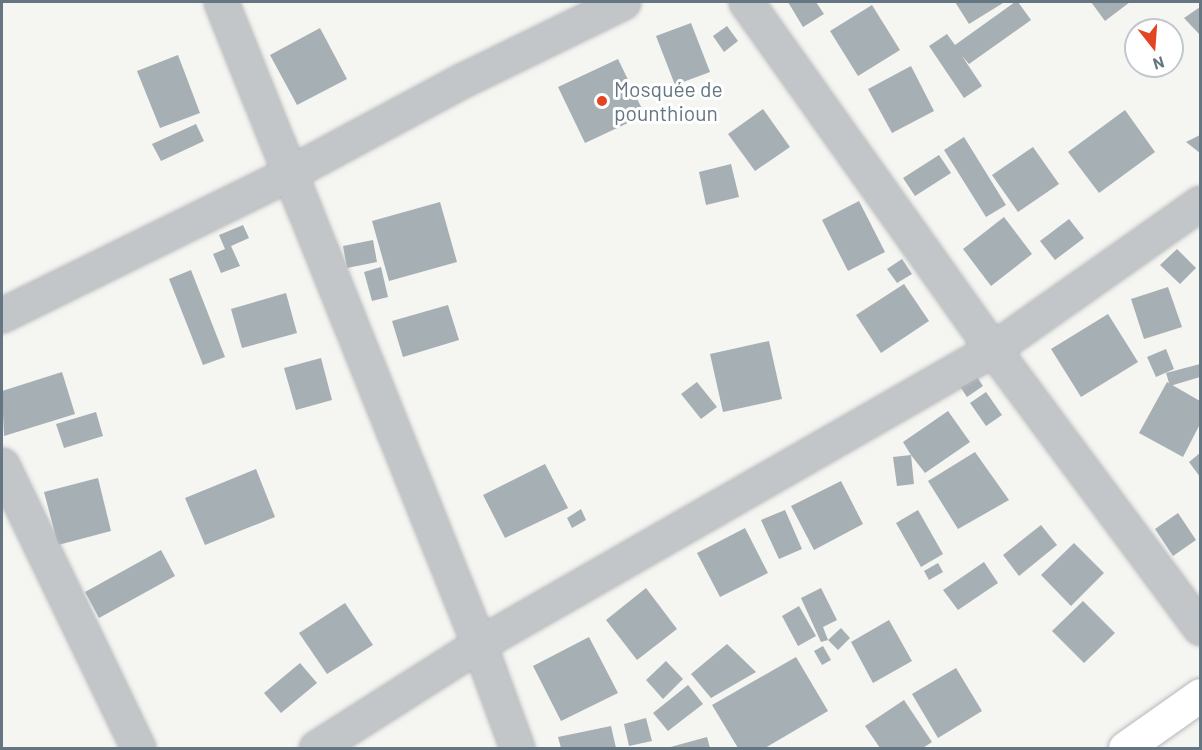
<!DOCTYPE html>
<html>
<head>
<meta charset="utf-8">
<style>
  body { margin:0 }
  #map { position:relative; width:1202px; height:750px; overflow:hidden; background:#f5f5f1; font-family:Barlow,sans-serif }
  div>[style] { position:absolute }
  .building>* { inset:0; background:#a6afb4 }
  .roads { filter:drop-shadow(0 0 2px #b5b8bb) drop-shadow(0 0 2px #b5b8bb) }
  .minor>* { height:33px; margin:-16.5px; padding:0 16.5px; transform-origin:16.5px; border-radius:16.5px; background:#c2c6c9 }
  .highway>* { height:33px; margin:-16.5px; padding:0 16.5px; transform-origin:16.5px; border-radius:16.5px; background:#fff }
  .dots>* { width:16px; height:16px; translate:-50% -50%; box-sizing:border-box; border:3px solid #fff; border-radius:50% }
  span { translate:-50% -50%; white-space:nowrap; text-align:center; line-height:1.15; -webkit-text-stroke:6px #fff; paint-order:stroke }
  .poi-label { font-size:21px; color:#637682 }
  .left { translate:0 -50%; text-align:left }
  .frame { position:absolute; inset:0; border:3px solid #637682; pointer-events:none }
  .north { position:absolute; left:1124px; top:18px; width:60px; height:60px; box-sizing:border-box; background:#fff; border:2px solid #c1c8cd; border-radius:50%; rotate:163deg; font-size:16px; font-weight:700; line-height:24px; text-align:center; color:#637682 }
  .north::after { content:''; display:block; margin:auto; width:21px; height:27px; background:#e34522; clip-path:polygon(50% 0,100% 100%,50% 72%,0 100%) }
</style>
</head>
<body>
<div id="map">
  <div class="building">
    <div style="clip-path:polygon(788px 2px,816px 2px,824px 14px,803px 27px)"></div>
    <div style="clip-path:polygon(955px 2px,1002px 2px,1003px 3px,969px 24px)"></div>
    <div style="clip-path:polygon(1015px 2px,1018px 2px,1031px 20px,969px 64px,962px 56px,982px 86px,964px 98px,929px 46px,947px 34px,955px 45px)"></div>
    <div style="clip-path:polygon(1091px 2px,1130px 2px,1105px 21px)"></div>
    <div style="clip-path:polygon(872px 5px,900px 50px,858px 76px,830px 31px)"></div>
    <div style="clip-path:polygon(1200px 7px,1200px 35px,1184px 18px)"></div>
    <div style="clip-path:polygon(691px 23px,710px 72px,675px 85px,656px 36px)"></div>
    <div style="clip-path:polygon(727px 26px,738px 41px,724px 52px,713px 36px)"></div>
    <div style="clip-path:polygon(320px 28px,347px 79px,297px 105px,270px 55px)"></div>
    <div style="clip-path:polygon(178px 55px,200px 113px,160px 128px,137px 71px)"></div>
    <div style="clip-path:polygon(618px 59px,645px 115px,585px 143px,558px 87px)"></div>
    <div style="clip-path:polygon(911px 66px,934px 111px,892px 133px,868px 89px)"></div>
    <div style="clip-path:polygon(763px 109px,790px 147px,755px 171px,728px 134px)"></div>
    <div style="clip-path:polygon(1125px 110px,1155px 152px,1099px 193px,1068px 152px)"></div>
    <div style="clip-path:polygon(196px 124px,204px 141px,161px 161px,152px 144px)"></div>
    <div style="clip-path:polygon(1200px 135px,1200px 153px,1186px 142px)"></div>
    <div style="clip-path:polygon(964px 137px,1006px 205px,986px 217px,944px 150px)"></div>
    <div style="clip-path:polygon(1033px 147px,1059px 184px,1018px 212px,992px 175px)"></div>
    <div style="clip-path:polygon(939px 155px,951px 173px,915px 196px,903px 178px)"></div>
    <div style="clip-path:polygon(731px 164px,739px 197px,706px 205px,699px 172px)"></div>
    <div style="clip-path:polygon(859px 201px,885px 252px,848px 271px,822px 220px)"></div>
    <div style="clip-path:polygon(440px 202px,457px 262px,389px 281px,372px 221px)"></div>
    <div style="clip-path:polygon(1004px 217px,1032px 254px,991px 286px,963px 249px)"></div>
    <div style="clip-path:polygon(1069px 219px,1084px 238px,1055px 260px,1040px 241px)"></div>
    <div style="clip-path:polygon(243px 225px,249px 238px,231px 246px,240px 266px,221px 273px,213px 254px,225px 249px,219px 235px)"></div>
    <div style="clip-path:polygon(373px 240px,377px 262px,347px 268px,343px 246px)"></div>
    <div style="clip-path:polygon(1177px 249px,1196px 268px,1180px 284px,1160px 265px)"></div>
    <div style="clip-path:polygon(902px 259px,912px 274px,897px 283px,887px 269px)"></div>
    <div style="clip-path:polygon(381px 267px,388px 297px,372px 301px,364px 272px)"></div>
    <div style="clip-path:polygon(191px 270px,225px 357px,203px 365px,169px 279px)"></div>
    <div style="clip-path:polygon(904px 284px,929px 321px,881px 353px,856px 315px)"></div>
    <div style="clip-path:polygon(1168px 287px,1182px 327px,1144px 339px,1131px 299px)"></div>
    <div style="clip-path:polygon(286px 293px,297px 333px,242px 348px,231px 309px)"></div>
    <div style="clip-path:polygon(448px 305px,459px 340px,403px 357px,392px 321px)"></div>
    <div style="clip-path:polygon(1108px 314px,1138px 362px,1081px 397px,1051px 349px)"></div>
    <div style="clip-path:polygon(769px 341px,782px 399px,723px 412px,710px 354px)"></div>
    <div style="clip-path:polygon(1166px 349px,1174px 369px,1156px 377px,1147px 357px)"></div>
    <div style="clip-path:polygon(321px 358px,332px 400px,296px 410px,284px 368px)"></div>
    <div style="clip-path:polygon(1200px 364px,1200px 377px,1170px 386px,1166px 373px)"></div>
    <div style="clip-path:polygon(973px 371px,983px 386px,967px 397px,957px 382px)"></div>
    <div style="clip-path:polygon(62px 372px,75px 414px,4px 436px,2px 391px)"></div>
    <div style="clip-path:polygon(697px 382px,717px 407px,701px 419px,681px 394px)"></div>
    <div style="clip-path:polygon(1167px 382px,1200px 401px,1200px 424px,1183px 457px,1139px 433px)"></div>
    <div style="clip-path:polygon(986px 392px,1002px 415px,986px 426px,970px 403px)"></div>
    <div style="clip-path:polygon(948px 411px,970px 442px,925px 473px,911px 455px,914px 484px,897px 486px,893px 457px,911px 455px,903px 442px)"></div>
    <div style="clip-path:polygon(96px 412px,103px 436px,64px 448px,56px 424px)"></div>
    <div style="clip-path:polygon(975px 452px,1009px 500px,958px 529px,928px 481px)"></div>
    <div style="clip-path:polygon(1200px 453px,1200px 477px,1189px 462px)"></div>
    <div style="clip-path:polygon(545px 464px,568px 508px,505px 538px,483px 495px)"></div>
    <div style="clip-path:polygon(256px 469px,275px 517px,205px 545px,185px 498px)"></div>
    <div style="clip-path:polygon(98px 478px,111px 531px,58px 545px,44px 492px)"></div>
    <div style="clip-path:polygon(841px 481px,863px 524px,814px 550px,791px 506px)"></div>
    <div style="clip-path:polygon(581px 509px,586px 520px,572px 528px,567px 518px)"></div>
    <div style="clip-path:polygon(785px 510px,802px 549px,779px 559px,761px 520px)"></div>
    <div style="clip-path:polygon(918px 510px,943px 554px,921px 567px,896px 523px)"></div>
    <div style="clip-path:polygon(1178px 513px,1196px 540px,1173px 556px,1155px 529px)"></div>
    <div style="clip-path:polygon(1041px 525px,1057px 545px,1019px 576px,1003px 555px)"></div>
    <div style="clip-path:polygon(745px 528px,768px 573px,720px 597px,697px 553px)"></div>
    <div style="clip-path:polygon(1074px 543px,1104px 573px,1071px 606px,1041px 575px)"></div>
    <div style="clip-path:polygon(161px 550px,175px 576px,99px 618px,85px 592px)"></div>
    <div style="clip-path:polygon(984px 562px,998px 583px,958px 610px,943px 590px)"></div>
    <div style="clip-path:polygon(938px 563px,943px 572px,929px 580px,924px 571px)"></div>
    <div style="clip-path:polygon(646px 588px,677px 629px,637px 660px,606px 620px)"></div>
    <div style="clip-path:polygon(821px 588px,837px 620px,823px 627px,828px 640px,821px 642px,801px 598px)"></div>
    <div style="clip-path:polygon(1083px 601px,1115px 633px,1084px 663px,1052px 631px)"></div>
    <div style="clip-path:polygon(345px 603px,373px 645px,327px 674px,299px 633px)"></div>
    <div style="clip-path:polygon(799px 606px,816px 636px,798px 646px,782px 616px)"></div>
    <div style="clip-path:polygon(889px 620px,912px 661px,873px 683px,851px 642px)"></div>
    <div style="clip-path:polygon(841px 628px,850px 638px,838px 650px,828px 640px)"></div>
    <div style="clip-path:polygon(589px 637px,618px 693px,561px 721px,533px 666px)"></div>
    <div style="clip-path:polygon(727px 644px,756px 672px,711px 698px,691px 674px)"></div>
    <div style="clip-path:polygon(823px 646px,831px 660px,822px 665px,814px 651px)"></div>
    <div style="clip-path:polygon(796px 657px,828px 711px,765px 748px,738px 748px,712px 705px)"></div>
    <div style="clip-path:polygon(666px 661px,683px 679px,663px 699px,646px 680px)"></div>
    <div style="clip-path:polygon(300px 663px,317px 683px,281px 713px,264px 693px)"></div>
    <div style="clip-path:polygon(956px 668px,982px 711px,938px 738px,912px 694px)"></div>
    <div style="clip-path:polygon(688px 685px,703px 704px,668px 731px,653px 713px)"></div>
    <div style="clip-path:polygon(904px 700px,932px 742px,923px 748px,880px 748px,865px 726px)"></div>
    <div style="clip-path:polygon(646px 718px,652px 741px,629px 746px,624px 724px)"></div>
    <div style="clip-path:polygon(611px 726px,616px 748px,561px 748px,558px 737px)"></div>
    <div style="clip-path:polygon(707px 737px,710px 748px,667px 748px)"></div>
  </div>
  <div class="roads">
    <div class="minor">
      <div style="left:221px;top:2px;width:692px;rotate:68.11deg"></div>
      <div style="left:479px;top:644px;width:111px;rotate:69.9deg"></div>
      <div style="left:746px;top:2px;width:426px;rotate:54.6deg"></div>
      <div style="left:993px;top:349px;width:347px;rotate:53.4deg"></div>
      <div style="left:2px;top:315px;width:321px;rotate:-26.2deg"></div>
      <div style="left:290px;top:173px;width:194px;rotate:-28.3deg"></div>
      <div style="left:461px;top:81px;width:180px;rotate:-26deg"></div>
      <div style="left:2px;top:465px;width:314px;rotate:64.3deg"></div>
      <div style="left:316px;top:748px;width:193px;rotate:-32.5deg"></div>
      <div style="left:479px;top:644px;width:593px;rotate:-29.85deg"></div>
      <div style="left:993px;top:349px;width:253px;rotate:-35.2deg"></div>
    </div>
    <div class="highway">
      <div style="left:1125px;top:748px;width:92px;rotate:-35.2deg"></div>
    </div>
  </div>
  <div class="dots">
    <div style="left:602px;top:101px;background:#e34522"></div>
  </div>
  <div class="poi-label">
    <span class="left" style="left:614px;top:101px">Mosquée de<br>pounthioun</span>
  </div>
  <div class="frame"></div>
  <div class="north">N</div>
</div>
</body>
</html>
